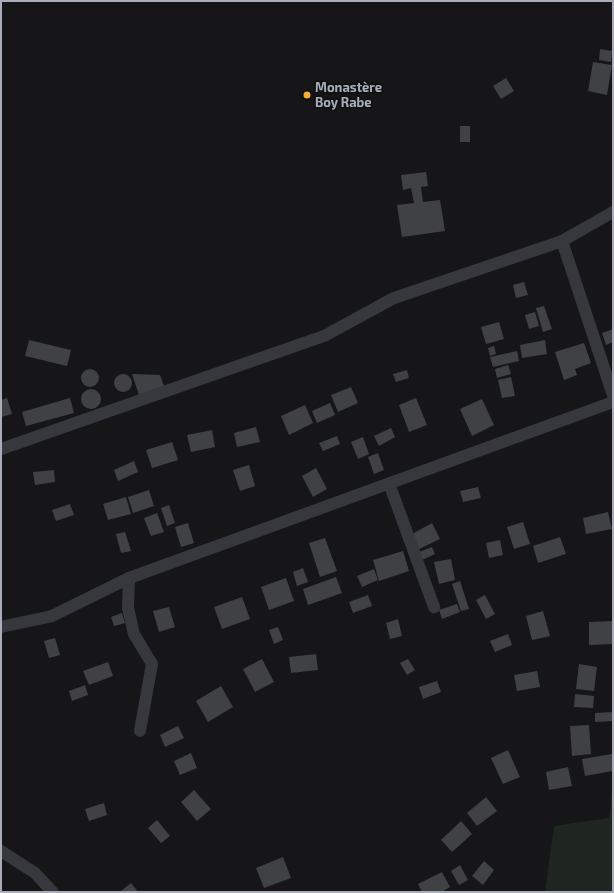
<!DOCTYPE html>
<html>
<head>
<meta charset="utf-8">
<style>
  body { margin:0 }
  #map { position:relative; width:614px; height:893px; overflow:hidden; background:#161618; font-family:"Exo 2",sans-serif }
  div>[style] { position:absolute }
  .green>* { inset:0; background:#1e261f }
  .building>* { inset:0; background:#404145 }
  .round { border-radius:50% }
  .street>* { height:12px; margin:-6px; padding:0 6px; transform-origin:6px; border-radius:6px; background:#37383d }
  .dots>* { width:11px; height:11px; translate:-50% -50%; box-sizing:border-box; border:2px solid #111113; border-radius:50% }
  span { translate:-50% -50%; white-space:nowrap; text-align:center; line-height:1.15; -webkit-text-stroke:3.5px #111113; paint-order:stroke }
  .poi-label { font-size:13px; color:#a8adb8; font-weight:700 }
  .left { translate:0 -50%; text-align:left }
  .frame { position:absolute; inset:0; border:2px solid #a8adb8; pointer-events:none }
</style>
</head>
<body>
<div id="map">
  <div class="green">
    <div style="clip-path:polygon(613px 781px,613px 892px,545px 892px,554px 826px,609px 818px)"></div>
  </div>
  <div class="building">
    <div style="clip-path:polygon(600px 49px,612px 51px,611px 62px,599px 60px)"></div>
    <div style="clip-path:polygon(593px 62px,612px 65px,607px 95px,588px 91px)"></div>
    <div style="clip-path:polygon(506px 78px,514px 91px,501px 99px,493px 86px)"></div>
    <div style="clip-path:polygon(460px 126px,470px 126px,470px 142px,460px 142px)"></div>
    <div style="clip-path:polygon(426px 172px,428px 186px,421px 187px,423px 202px,440px 200px,445px 231px,402px 237px,397px 205px,414px 203px,411px 188px,403px 190px,401px 175px)"></div>
    <div style="clip-path:polygon(524px 282px,528px 295px,516px 298px,513px 285px)"></div>
    <div style="clip-path:polygon(544px 306px,552px 329px,543px 332px,536px 308px)"></div>
    <div style="clip-path:polygon(535px 312px,539px 326px,529px 329px,525px 315px)"></div>
    <div style="clip-path:polygon(499px 322px,504px 339px,486px 344px,481px 327px)"></div>
    <div style="clip-path:polygon(613px 329px,613px 342px,606px 345px,602px 333px)"></div>
    <div style="clip-path:polygon(29px 340px,71px 350px,67px 366px,25px 356px)"></div>
    <div style="clip-path:polygon(545px 340px,547px 354px,522px 358px,520px 345px)"></div>
    <div style="clip-path:polygon(584px 343px,591px 363px,575px 369px,577px 375px,564px 380px,555px 352px)"></div>
    <div style="clip-path:polygon(494px 346px,496px 354px,490px 356px,488px 348px)"></div>
    <div style="clip-path:polygon(517px 351px,519px 361px,493px 367px,490px 357px)"></div>
    <div style="clip-path:polygon(508px 365px,511px 374px,497px 378px,495px 369px)"></div>
    <div class="round" style="left:81px;top:369px;width:18px;height:18px"></div>
    <div style="clip-path:polygon(407px 370px,409px 378px,396px 382px,393px 374px)"></div>
    <div style="clip-path:polygon(132px 374px,160px 375px,164px 386px,139px 395px)"></div>
    <div class="round" style="left:114px;top:374px;width:18px;height:18px"></div>
    <div style="clip-path:polygon(511px 377px,515px 396px,502px 398px,498px 380px)"></div>
    <div style="clip-path:polygon(351px 387px,358px 403px,338px 412px,331px 395px)"></div>
    <div class="round" style="left:81px;top:389px;width:20px;height:20px"></div>
    <div style="clip-path:polygon(7px 398px,12px 414px,1px 417px,1px 400px)"></div>
    <div style="clip-path:polygon(70px 398px,74px 413px,26px 426px,22px 412px)"></div>
    <div style="clip-path:polygon(416px 398px,427px 425px,409px 432px,399px 405px)"></div>
    <div style="clip-path:polygon(482px 399px,494px 425px,472px 436px,460px 409px)"></div>
    <div style="clip-path:polygon(330px 403px,335px 415px,317px 423px,312px 411px)"></div>
    <div style="clip-path:polygon(305px 405px,313px 423px,289px 435px,281px 416px)"></div>
    <div style="clip-path:polygon(256px 427px,260px 442px,237px 447px,234px 433px)"></div>
    <div style="clip-path:polygon(391px 428px,395px 437px,379px 446px,374px 436px)"></div>
    <div style="clip-path:polygon(212px 430px,215px 447px,191px 452px,187px 435px)"></div>
    <div style="clip-path:polygon(337px 436px,340px 444px,323px 451px,319px 443px)"></div>
    <div style="clip-path:polygon(363px 437px,369px 454px,358px 459px,351px 442px)"></div>
    <div style="clip-path:polygon(172px 442px,178px 460px,152px 468px,146px 450px)"></div>
    <div style="clip-path:polygon(378px 453px,384px 470px,374px 474px,368px 457px)"></div>
    <div style="clip-path:polygon(134px 461px,138px 472px,118px 481px,114px 470px)"></div>
    <div style="clip-path:polygon(249px 465px,255px 486px,240px 491px,233px 470px)"></div>
    <div style="clip-path:polygon(316px 468px,327px 489px,313px 497px,302px 476px)"></div>
    <div style="clip-path:polygon(54px 470px,55px 482px,35px 485px,33px 472px)"></div>
    <div style="clip-path:polygon(478px 487px,481px 498px,463px 502px,460px 491px)"></div>
    <div style="clip-path:polygon(149px 490px,154px 506px,133px 513px,128px 497px)"></div>
    <div style="clip-path:polygon(126px 497px,131px 514px,108px 520px,103px 504px)"></div>
    <div style="clip-path:polygon(70px 504px,74px 515px,56px 521px,52px 510px)"></div>
    <div style="clip-path:polygon(169px 505px,175px 523px,167px 526px,161px 508px)"></div>
    <div style="clip-path:polygon(608px 512px,612px 529px,586px 534px,583px 518px)"></div>
    <div style="clip-path:polygon(157px 513px,164px 532px,151px 536px,144px 518px)"></div>
    <div style="clip-path:polygon(523px 522px,530px 544px,514px 549px,507px 527px)"></div>
    <div style="clip-path:polygon(188px 523px,194px 543px,181px 547px,175px 527px)"></div>
    <div style="clip-path:polygon(432px 523px,440px 539px,419px 549px,412px 534px)"></div>
    <div style="clip-path:polygon(125px 532px,131px 551px,121px 553px,116px 534px)"></div>
    <div style="clip-path:polygon(560px 537px,566px 554px,538px 563px,533px 546px)"></div>
    <div style="clip-path:polygon(325px 538px,337px 571px,320px 577px,309px 543px)"></div>
    <div style="clip-path:polygon(500px 540px,503px 555px,489px 558px,486px 543px)"></div>
    <div style="clip-path:polygon(432px 547px,435px 554px,422px 560px,419px 552px)"></div>
    <div style="clip-path:polygon(403px 551px,409px 571px,379px 581px,373px 560px)"></div>
    <div style="clip-path:polygon(451px 559px,455px 580px,439px 584px,434px 562px)"></div>
    <div style="clip-path:polygon(303px 568px,308px 582px,297px 586px,293px 572px)"></div>
    <div style="clip-path:polygon(374px 569px,378px 580px,362px 587px,357px 576px)"></div>
    <div style="clip-path:polygon(336px 577px,342px 593px,308px 605px,303px 589px)"></div>
    <div style="clip-path:polygon(286px 578px,294px 601px,269px 610px,261px 587px)"></div>
    <div style="clip-path:polygon(460px 581px,469px 609px,461px 611px,452px 584px)"></div>
    <div style="clip-path:polygon(368px 595px,372px 606px,353px 613px,349px 602px)"></div>
    <div style="clip-path:polygon(485px 595px,495px 614px,486px 619px,476px 600px)"></div>
    <div style="clip-path:polygon(242px 597px,250px 619px,222px 629px,214px 607px)"></div>
    <div style="clip-path:polygon(457px 604px,460px 612px,442px 619px,439px 610px)"></div>
    <div style="clip-path:polygon(169px 607px,175px 627px,159px 632px,153px 611px)"></div>
    <div style="clip-path:polygon(543px 611px,550px 636px,532px 640px,526px 616px)"></div>
    <div style="clip-path:polygon(122px 613px,125px 623px,114px 626px,111px 617px)"></div>
    <div style="clip-path:polygon(398px 619px,402px 636px,390px 639px,386px 623px)"></div>
    <div style="clip-path:polygon(613px 621px,613px 644px,589px 645px,589px 622px)"></div>
    <div style="clip-path:polygon(278px 627px,283px 640px,274px 644px,269px 630px)"></div>
    <div style="clip-path:polygon(508px 634px,512px 645px,495px 652px,490px 641px)"></div>
    <div style="clip-path:polygon(55px 638px,60px 655px,49px 658px,44px 641px)"></div>
    <div style="clip-path:polygon(316px 654px,318px 670px,291px 673px,289px 657px)"></div>
    <div style="clip-path:polygon(262px 659px,274px 682px,255px 692px,243px 669px)"></div>
    <div style="clip-path:polygon(408px 659px,415px 670px,407px 675px,400px 663px)"></div>
    <div style="clip-path:polygon(108px 662px,113px 676px,89px 685px,83px 671px)"></div>
    <div style="clip-path:polygon(579px 664px,597px 667px,594px 691px,576px 689px)"></div>
    <div style="clip-path:polygon(537px 671px,540px 687px,517px 691px,514px 675px)"></div>
    <div style="clip-path:polygon(437px 681px,441px 692px,423px 699px,419px 687px)"></div>
    <div style="clip-path:polygon(85px 685px,88px 695px,72px 701px,69px 691px)"></div>
    <div style="clip-path:polygon(221px 686px,233px 707px,208px 722px,196px 701px)"></div>
    <div style="clip-path:polygon(575px 694px,594px 696px,593px 708px,574px 707px)"></div>
    <div style="clip-path:polygon(613px 712px,613px 721px,595px 722px,595px 713px)"></div>
    <div style="clip-path:polygon(589px 725px,591px 754px,572px 756px,570px 726px)"></div>
    <div style="clip-path:polygon(178px 726px,184px 738px,165px 747px,160px 735px)"></div>
    <div style="clip-path:polygon(508px 750px,520px 777px,503px 784px,491px 758px)"></div>
    <div style="clip-path:polygon(191px 753px,197px 768px,180px 775px,174px 761px)"></div>
    <div style="clip-path:polygon(612px 754px,613px 771px,585px 776px,582px 759px)"></div>
    <div style="clip-path:polygon(568px 767px,572px 786px,549px 790px,546px 772px)"></div>
    <div style="clip-path:polygon(194px 790px,211px 809px,197px 821px,181px 802px)"></div>
    <div style="clip-path:polygon(486px 797px,497px 811px,477px 826px,467px 813px)"></div>
    <div style="clip-path:polygon(104px 803px,107px 815px,89px 821px,85px 809px)"></div>
    <div style="clip-path:polygon(157px 820px,170px 836px,161px 843px,148px 828px)"></div>
    <div style="clip-path:polygon(461px 821px,472px 834px,452px 852px,441px 840px)"></div>
    <div style="clip-path:polygon(283px 857px,291px 878px,264px 888px,256px 868px)"></div>
    <div style="clip-path:polygon(484px 861px,494px 870px,483px 885px,472px 876px)"></div>
    <div style="clip-path:polygon(460px 865px,468px 880px,459px 885px,451px 871px)"></div>
    <div style="clip-path:polygon(442px 872px,450px 887px,442px 892px,422px 892px,418px 884px)"></div>
    <div style="clip-path:polygon(131px 883px,138px 892px,122px 892px,121px 891px)"></div>
  </div>
  <div class="street">
    <div style="left:562px;top:241px;width:162px;rotate:71.7deg"></div>
    <div style="left:1px;top:449px;width:344px;rotate:-19.3deg"></div>
    <div style="left:326px;top:335px;width:77px;rotate:-28.6deg"></div>
    <div style="left:394px;top:298px;width:177px;rotate:-18.7deg"></div>
    <div style="left:562px;top:241px;width:59px;rotate:-29.6deg"></div>
    <div style="left:390px;top:486px;width:129px;rotate:70deg"></div>
    <div style="left:129px;top:578px;width:30px;rotate:92deg"></div>
    <div style="left:128px;top:608px;width:27px;rotate:77deg"></div>
    <div style="left:134px;top:634px;width:35px;rotate:59deg"></div>
    <div style="left:152px;top:664px;width:68px;rotate:100.2deg"></div>
    <div style="left:1px;top:627px;width:52px;rotate:-12.2deg"></div>
    <div style="left:52px;top:616px;width:86px;rotate:-26.3deg"></div>
    <div style="left:129px;top:578px;width:515px;rotate:-19.98deg"></div>
    <div style="left:1px;top:851px;width:40px;rotate:32.9deg"></div>
    <div style="left:35px;top:873px;width:26px;rotate:47deg"></div>
  </div>
  <div class="dots">
    <div style="left:307px;top:95px;background:#f2b134"></div>
  </div>
  <div class="poi-label">
    <span class="left" style="left:315px;top:95px">Monastère<br>Boy Rabe</span>
  </div>
  <div class="frame"></div>
</div>
</body>
</html>
